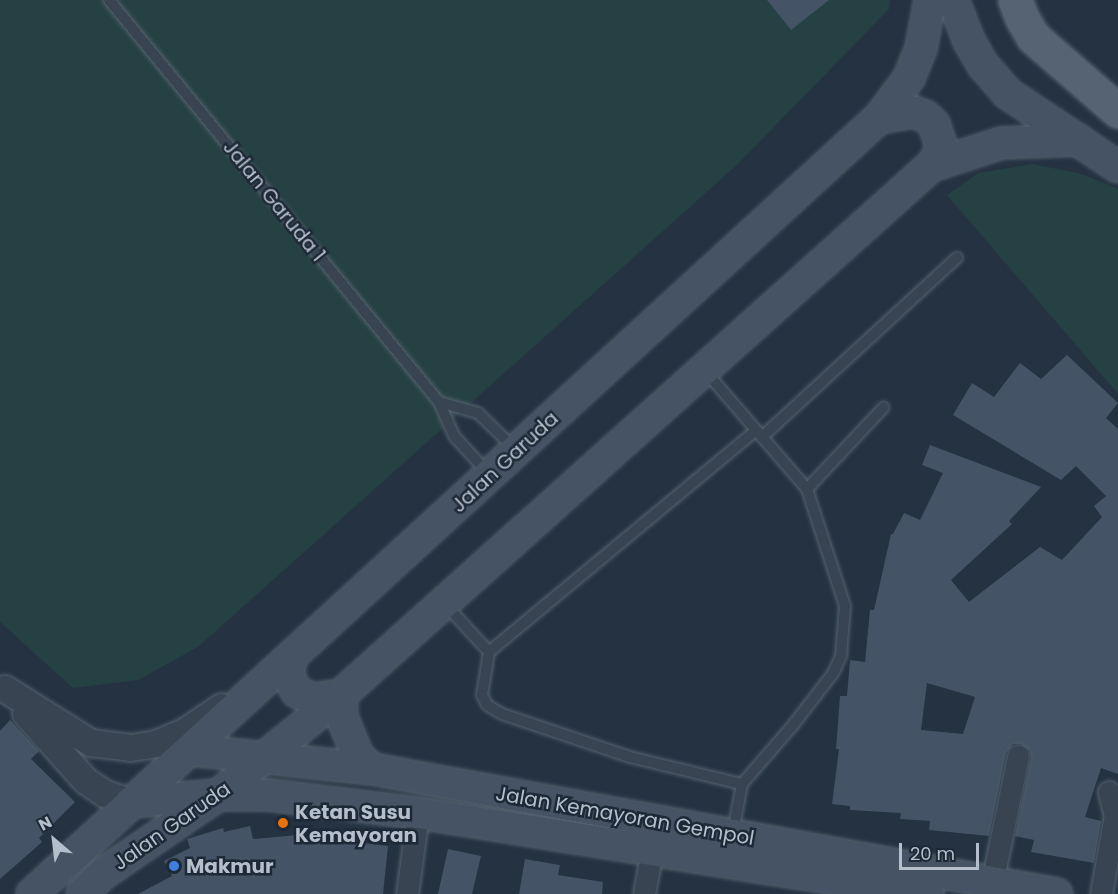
<!DOCTYPE html>
<html>
<head>
<meta charset="utf-8">
<style>
  body { margin:0 }
  #map { position:relative; width:1118px; height:894px; overflow:hidden; background:#243242; font-family:Poppins,sans-serif }
  div>[style] { position:absolute }
  .green>* { inset:0; background:#264143 }
  .building>* { inset:0; background:#445466 }
  .roads { filter:drop-shadow(0 0 2px #56626f) drop-shadow(0 0 2px #56626f) }
  .service>* { height:10px; margin:-5px; padding:0 5px; transform-origin:5px; border-radius:5px; background:#384452 }
  .minor>* { height:21px; margin:-10.5px; padding:0 10.5px; transform-origin:10.5px; border-radius:10.5px; background:#384452 }
  .tertiary>* { height:26px; margin:-13px; padding:0 13px; transform-origin:13px; border-radius:13px; background:#384452 }
  .secondary>* { height:30px; margin:-15px; padding:0 15px; transform-origin:15px; border-radius:15px; background:#465365 }
  .primary>* { height:33px; margin:-16.5px; padding:0 16.5px; transform-origin:16.5px; border-radius:16.5px; background:#566372 }
  .dots>* { width:16px; height:16px; translate:-50% -50%; box-sizing:border-box; border:3px solid #1d2937; border-radius:50% }
  span { translate:-50% -50%; white-space:nowrap; text-align:center; line-height:1.15; -webkit-text-stroke:5px #1d2937; paint-order:stroke }
  .street-label { font-size:20px; color:#b5bfcc }
  .poi-label { font-size:20px; color:#b5bfcc; font-weight:700 }
  .left { translate:0 -50%; text-align:left }
  .north { position:absolute; left:24px; top:810px; width:60px; height:60px; -webkit-text-stroke:4px #1d2937; paint-order:stroke; rotate:332deg; font-size:16px; font-weight:700; line-height:24px; text-align:center; color:#b5bfcc }
  .north::after { content:''; display:block; margin:auto; width:21px; height:27px; background:#b5bfcc; clip-path:polygon(50% 0,100% 100%,50% 72%,0 100%) }
  .scale { position:absolute; left:899px; top:843px; width:80px; height:27px; box-sizing:border-box; border:3px solid #b5bfcc; border-top:0; padding-left:8px; font-size:18px; line-height:21px; white-space:nowrap; color:#b5bfcc; -webkit-text-stroke:4px #1d2937; paint-order:stroke }
</style>
</head>
<body>
<div id="map">
  <div class="green">
    <div style="clip-path:polygon(0 0,890px 0,889px 9px,738px 164px,198px 647px,138px 680px,73px 688px,0 622px)"></div>
    <div style="clip-path:polygon(1033px 164px,1082px 174px,1118px 189px,1118px 394px,947px 195px,978px 173px)"></div>
  </div>
  <div class="building">
    <div style="clip-path:polygon(767px 0,829px 0,791px 30px)"></div>
    <div style="clip-path:polygon(evenodd,1067px 355px,1118px 403px,1106px 418px,1118px 429px,1118px 774px,1101px 768px,1085px 817px,1101px 821px,1094px 863px,1031px 852px,1034px 840px,1015px 836px,1031px 758px,1030px 751px,1021px 744px,1013px 744px,1006px 753px,989px 836px,929px 830px,930px 821px,900px 819px,901px 813px,850px 810px,850px 806px,832px 804px,839px 749px,836px 749px,840px 696px,847px 696px,850px 660px,865px 662px,870px 610px,874px 610px,891px 534px,893px 534px,904px 513px,920px 520px,943px 473px,922px 465px,930px 445px,1041px 487px,1009px 521px,1012px 524px,951px 580px,969px 602px,1040px 547px,1062px 560px,1102px 517px,1094px 506px,1106px 496px,1076px 466px,1061px 480px,953px 415px,972px 383px,994px 397px,1020px 363px,1041px 379px,1067px 355px,927px 683px,975px 697px,963px 734px,921px 730px,927px 683px)"></div>
    <div style="clip-path:polygon(10px 720px,39px 751px,31px 759px,75px 802px,39px 838px,42px 842px,0 879px,0 731px)"></div>
    <div style="clip-path:polygon(250px 826px,253px 839px,298px 835px,299px 841px,354px 844px,354px 842px,388px 846px,383px 894px,138px 894px,172px 876px,164px 861px,190px 848px,187px 839px,223px 828px,224px 832px)"></div>
    <div style="clip-path:polygon(448px 849px,481px 856px,472px 894px,438px 894px)"></div>
    <div style="clip-path:polygon(525px 859px,560px 865px,558px 875px,603px 882px,602px 894px,519px 894px)"></div>
  </div>
  <div class="roads">
    <div class="service">
      <div style="left:109px;top:0;width:520px;rotate:50.62deg"></div>
      <div style="left:439px;top:402px;width:37px;rotate:66deg"></div>
      <div style="left:454px;top:436px;width:52px;rotate:47.4deg"></div>
      <div style="left:706px;top:372px;width:155px;rotate:49.2deg"></div>
      <div style="left:807px;top:489px;width:123px;rotate:72deg"></div>
      <div style="left:845px;top:606px;width:50px;rotate:94.6deg"></div>
      <div style="left:841px;top:656px;width:17px;rotate:114deg"></div>
      <div style="left:834px;top:672px;width:66px;rotate:127.6deg"></div>
      <div style="left:794px;top:724px;width:79px;rotate:130.9deg"></div>
      <div style="left:742px;top:784px;width:49px;rotate:100.6deg"></div>
      <div style="left:439px;top:402px;width:41px;rotate:15.8deg"></div>
      <div style="left:478px;top:413px;width:52px;rotate:44.2deg"></div>
      <div style="left:762px;top:437px;width:265px;rotate:-42.6deg"></div>
      <div style="left:807px;top:489px;width:112px;rotate:-46.8deg"></div>
      <div style="left:444px;top:603px;width:67px;rotate:47.4deg"></div>
      <div style="left:489px;top:652px;width:44px;rotate:99.2deg"></div>
      <div style="left:482px;top:695px;width:11px;rotate:63deg"></div>
      <div style="left:487px;top:705px;width:17px;rotate:31deg"></div>
      <div style="left:502px;top:714px;width:135px;rotate:18.6deg"></div>
      <div style="left:630px;top:757px;width:115px;rotate:13.6deg"></div>
      <div style="left:489px;top:652px;width:347px;rotate:-39.7deg"></div>
    </div>
    <div class="minor">
      <div style="left:992px;top:883px;width:130px;rotate:-78.4deg"></div>
      <div style="left:407px;top:894px;width:82px;rotate:-82.3deg"></div>
      <div style="left:644px;top:894px;width:45px;rotate:-79.7deg"></div>
      <div style="left:1101px;top:894px;width:80px;rotate:-80deg"></div>
      <div style="left:1115px;top:815px;width:24px;rotate:-105deg"></div>
    </div>
    <div class="tertiary">
      <div style="left:5px;top:689px;width:102px;rotate:32.1deg"></div>
      <div style="left:91px;top:743px;width:40px;rotate:7.1deg"></div>
      <div style="left:131px;top:748px;width:25px;rotate:-9deg"></div>
      <div style="left:156px;top:744px;width:33px;rotate:-23deg"></div>
      <div style="left:186px;top:731px;width:43px;rotate:-33.7deg"></div>
      <div style="left:26px;top:714px;width:90px;rotate:48.2deg"></div>
      <div style="left:86px;top:781px;width:23px;rotate:34deg"></div>
      <div style="left:105px;top:794px;width:27px;rotate:17deg"></div>
    </div>
    <div class="secondary">
      <div style="left:953px;top:0;width:44px;rotate:68.7deg"></div>
      <div style="left:969px;top:41px;width:28px;rotate:60deg"></div>
      <div style="left:983px;top:65px;width:37px;rotate:49deg"></div>
      <div style="left:1007px;top:93px;width:133px;rotate:33.7deg"></div>
      <div style="left:879px;top:118px;width:36px;rotate:-10deg"></div>
      <div style="left:914px;top:112px;width:12px;rotate:20deg"></div>
      <div style="left:925px;top:116px;width:12px;rotate:42deg"></div>
      <div style="left:934px;top:124px;width:22px;rotate:72deg"></div>
      <div style="left:941px;top:145px;width:12px;rotate:104deg"></div>
      <div style="left:938px;top:157px;width:11px;rotate:128deg"></div>
      <div style="left:291px;top:658px;width:18px;rotate:99deg"></div>
      <div style="left:288px;top:676px;width:18px;rotate:61deg"></div>
      <div style="left:297px;top:692px;width:17px;rotate:24deg"></div>
      <div style="left:313px;top:699px;width:28px;rotate:-8deg"></div>
      <div style="left:341px;top:695px;width:22px;rotate:87deg"></div>
      <div style="left:342px;top:717px;width:42px;rotate:67.7deg"></div>
      <div style="left:358px;top:756px;width:19px;rotate:43deg"></div>
      <div style="left:191px;top:750px;width:182px;rotate:6deg"></div>
      <div style="left:372px;top:769px;width:696px;rotate:10.34deg"></div>
      <div style="left:131px;top:802px;width:87px;rotate:-4.6deg"></div>
      <div style="left:218px;top:795px;width:51px"></div>
      <div style="left:269px;top:795px;width:150px;rotate:6.9deg"></div>
      <div style="left:418px;top:813px;width:517px;rotate:9.01deg"></div>
      <div style="left:32px;top:894px;width:1149px;rotate:-42.5deg"></div>
      <div style="left:879px;top:118px;width:50px;rotate:-53.1deg"></div>
      <div style="left:909px;top:78px;width:31px;rotate:-68deg"></div>
      <div style="left:921px;top:49px;width:50px;rotate:-79.6deg"></div>
      <div style="left:82px;top:894px;width:30px;rotate:-44deg"></div>
      <div style="left:104px;top:873px;width:138px;rotate:-34.4deg"></div>
      <div style="left:218px;top:795px;width:159px;rotate:-39.1deg"></div>
      <div style="left:341px;top:695px;width:792px;rotate:-41.88deg"></div>
      <div style="left:931px;top:166px;width:74px;rotate:-18.2deg"></div>
      <div style="left:1001px;top:143px;width:78px;rotate:-2.2deg"></div>
    </div>
    <div class="primary">
      <div style="left:1015px;top:0;width:19px;rotate:69deg"></div>
      <div style="left:1022px;top:18px;width:22px;rotate:60deg"></div>
      <div style="left:1033px;top:37px;width:113px;rotate:41deg"></div>
    </div>
  </div>
  <div class="dots">
    <div style="left:283px;top:823px;background:#e8710a"></div>
    <div style="left:174px;top:866px;background:#3f7fe0"></div>
  </div>
  <div class="street-label">
    <span style="left:274px;top:201px;rotate:51deg">Jalan Garuda 1</span>
    <span style="left:505px;top:462px;rotate:-43deg">Jalan Garuda</span>
    <span style="left:625px;top:816px;rotate:10deg">Jalan Kemayoran Gempol</span>
    <span style="left:172px;top:826px;rotate:-35deg">Jalan Garuda</span>
  </div>
  <div class="poi-label">
    <span class="left" style="left:295px;top:824px">Ketan Susu<br>Kemayoran</span>
    <span class="left" style="left:186px;top:866px">Makmur</span>
  </div>
  <div class="north">N</div>
  <div class="scale">20 m</div>
</div>
</body>
</html>
